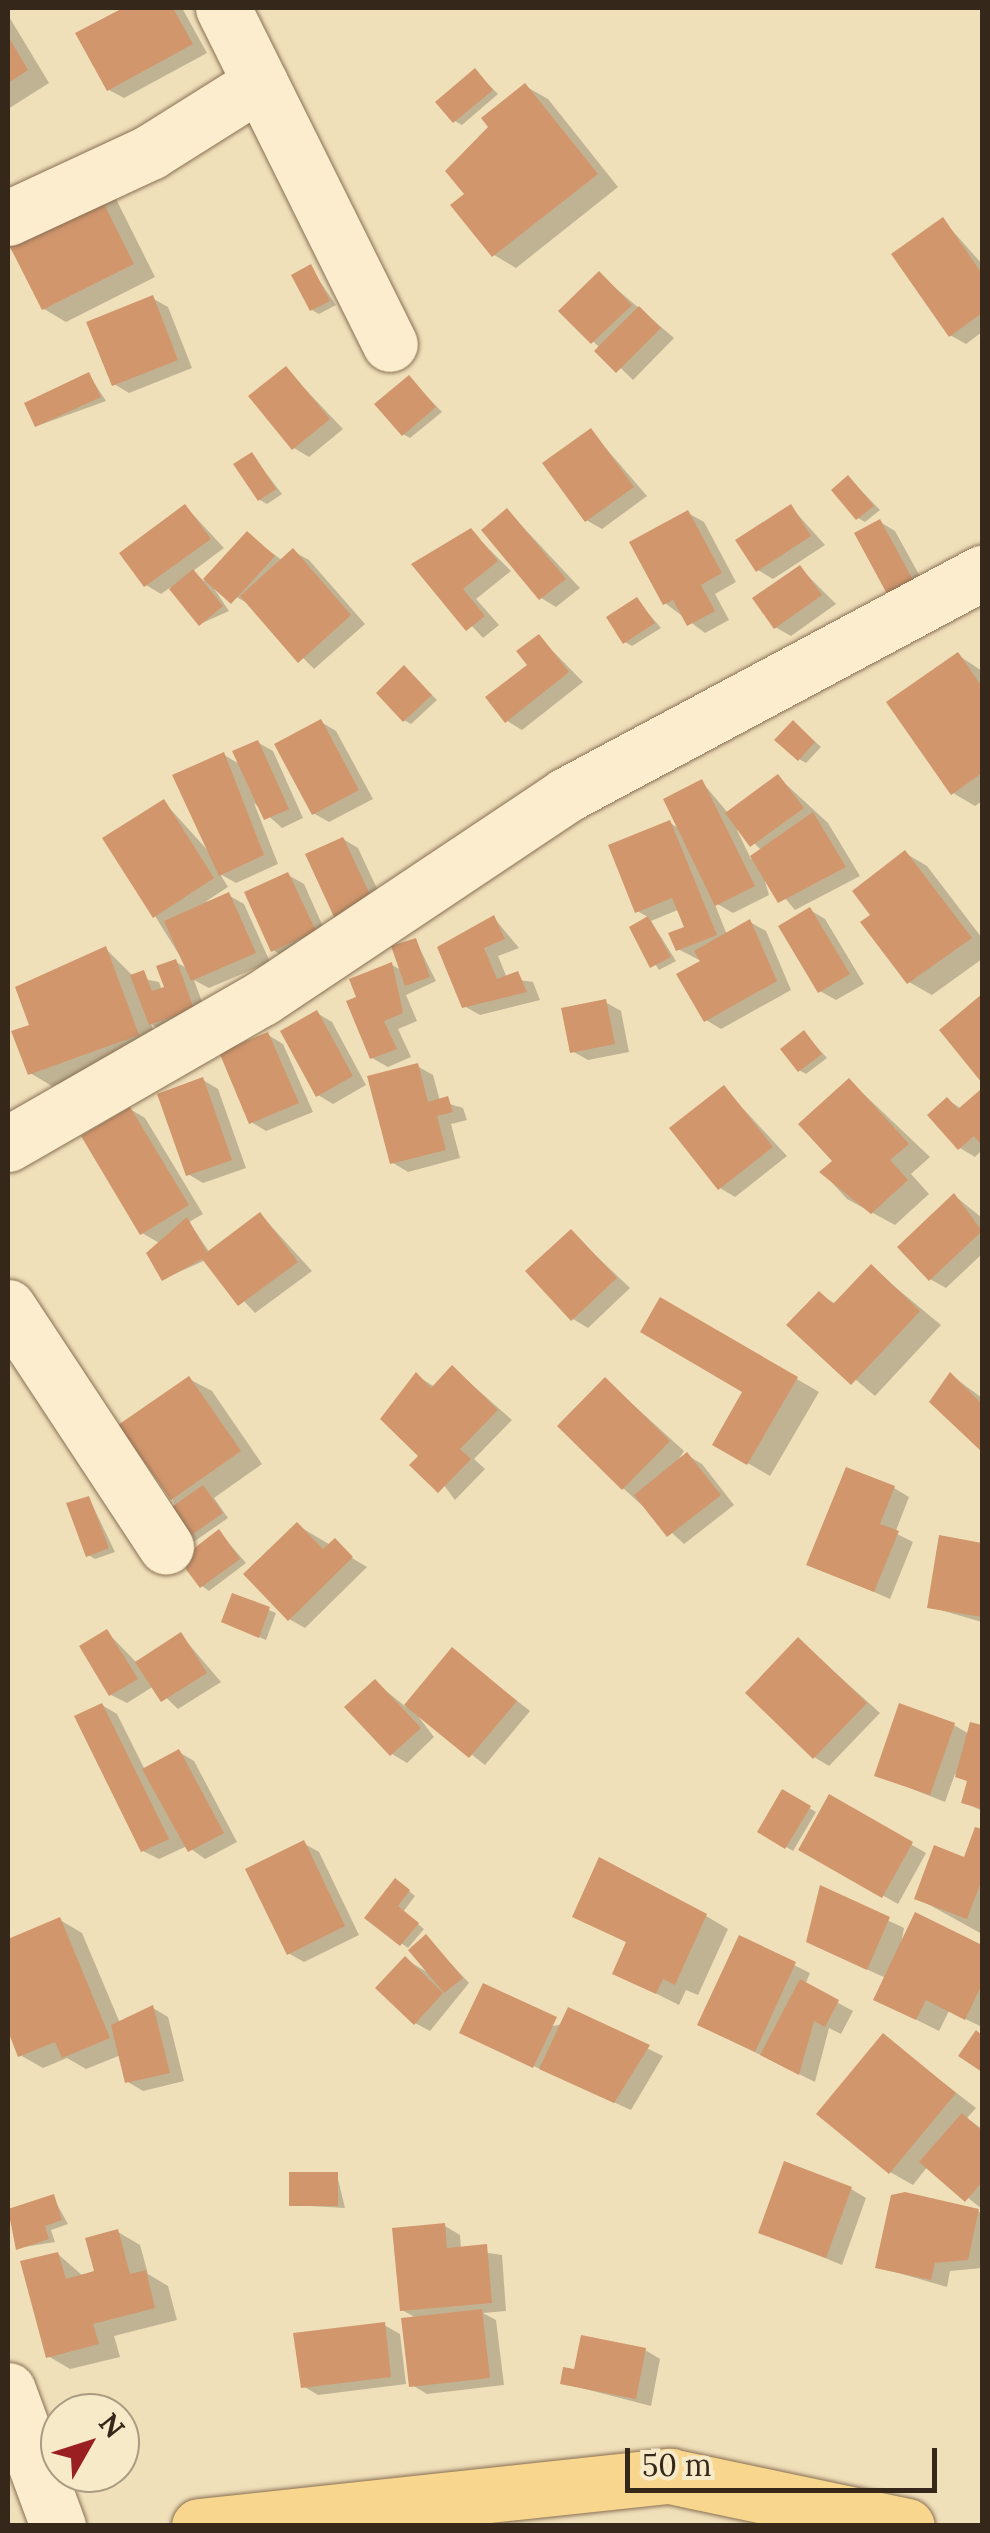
<!DOCTYPE html>
<html>
<head>
<meta charset="utf-8">
<style>
  body { margin:0 }
  #map { position:relative; width:990px; height:2533px; overflow:hidden; background:#f0e0ba; font-family:Lora,serif }
  div>[style] { position:absolute }
  .shadow>* { inset:0; background:#0003 }
  .building>* { inset:0; background:#d1966c }
  .roads { filter:drop-shadow(0 0 2px #886f53) drop-shadow(0 0 2px #886f53) }
  .minor>* { height:55px; margin:-27.5px; padding:0 27.5px; transform-origin:27.5px; border-radius:27.5px; background:#fbedcd }
  .major>* { height:55px; margin:-27.5px; padding:0 27.5px; transform-origin:27.5px; border-radius:27.5px; background:#f8d68d }
  span { translate:-50% -50%; white-space:nowrap; text-align:center; line-height:1.15; -webkit-text-stroke:8px #f7eac9; paint-order:stroke }
  .frame { position:absolute; inset:0; border:10px solid #352719; pointer-events:none }
  .north { position:absolute; left:40px; top:2393px; width:100px; height:100px; box-sizing:border-box; background:#f7eac9; border:2px solid #a99c83; border-radius:50%; rotate:51deg; font-size:28px; font-weight:700; line-height:40px; text-align:center; color:#352719 }
  .north::after { content:''; display:block; margin:auto; width:35px; height:45px; background:#9a1f21; clip-path:polygon(50% 0,100% 100%,50% 72%,0 100%) }
  .scale { position:absolute; left:625px; top:2448px; width:312px; height:45px; box-sizing:border-box; border:5px solid #352719; border-top:0; padding-left:12px; font-size:30px; line-height:35px; white-space:nowrap; color:#352719; -webkit-text-stroke:8px #f7eac9; paint-order:stroke }
</style>
</head>
<body>
<div id="map">
  <div class="shadow">
    <div style="clip-path:polygon(128px 8px,182px 8px,207px 53px,124px 98px,109px 90px,78px 34px)"></div>
    <div style="clip-path:polygon(8px 15px,49px 83px,8px 109px)"></div>
    <div style="clip-path:polygon(475px 71px,498px 94px,462px 125px,455px 121px)"></div>
    <div style="clip-path:polygon(525px 86px,548px 99px,618px 187px,516px 268px,494px 255px,467px 195px,492px 127px)"></div>
    <div style="clip-path:polygon(94px 186px,116px 199px,155px 277px,66px 322px,44px 309px)"></div>
    <div style="clip-path:polygon(943px 220px,982px 264px,982px 332px,966px 344px,950px 335px)"></div>
    <div style="clip-path:polygon(310px 267px,336px 305px,319px 314px,312px 310px)"></div>
    <div style="clip-path:polygon(599px 274px,674px 338px,633px 380px,562px 311px)"></div>
    <div style="clip-path:polygon(152px 298px,168px 307px,192px 368px,129px 393px,114px 384px)"></div>
    <div style="clip-path:polygon(286px 369px,343px 429px,309px 457px,294px 448px)"></div>
    <div style="clip-path:polygon(89px 375px,106px 401px,37px 426px)"></div>
    <div style="clip-path:polygon(409px 378px,442px 412px,410px 438px,403px 434px)"></div>
    <div style="clip-path:polygon(591px 431px,647px 496px,602px 529px,586px 520px)"></div>
    <div style="clip-path:polygon(252px 455px,282px 494px,267px 504px,260px 500px)"></div>
    <div style="clip-path:polygon(849px 478px,880px 510px,865px 522px,858px 518px)"></div>
    <div style="clip-path:polygon(186px 507px,224px 548px,193px 571px,204px 581px,247px 534px,283px 561px,294px 552px,309px 560px,365px 624px,314px 669px,252px 606px,209px 581px,229px 611px,200px 624px,171px 587px,161px 594px,146px 585px)"></div>
    <div style="clip-path:polygon(791px 507px,825px 545px,773px 579px,758px 570px)"></div>
    <div style="clip-path:polygon(508px 511px,580px 588px,556px 607px,541px 598px)"></div>
    <div style="clip-path:polygon(688px 513px,704px 522px,736px 582px,715px 594px,729px 620px,705px 633px,665px 603px)"></div>
    <div style="clip-path:polygon(880px 522px,895px 531px,933px 600px,910px 612px)"></div>
    <div style="clip-path:polygon(471px 531px,511px 571px,476px 599px,499px 625px,483px 638px,415px 564px)"></div>
    <div style="clip-path:polygon(800px 568px,836px 604px,791px 636px,775px 627px)"></div>
    <div style="clip-path:polygon(637px 600px,661px 628px,632px 646px,625px 642px)"></div>
    <div style="clip-path:polygon(539px 637px,583px 682px,522px 730px,507px 721px)"></div>
    <div style="clip-path:polygon(958px 655px,982px 671px,982px 801px,975px 806px,953px 793px)"></div>
    <div style="clip-path:polygon(404px 668px,437px 700px,411px 724px,404px 720px)"></div>
    <div style="clip-path:polygon(321px 722px,336px 731px,373px 799px,329px 822px,313px 813px)"></div>
    <div style="clip-path:polygon(800px 728px,821px 747px,806px 763px,799px 759px)"></div>
    <div style="clip-path:polygon(257px 742px,273px 751px,303px 818px,282px 828px,254px 803px,278px 864px,236px 883px,220px 874px,228px 887px,205px 902px,228px 895px,244px 904px,270px 962px,209px 988px,194px 980px,208px 1018px,166px 1033px,151px 1024px,160px 1048px,52px 1086px,30px 1073px,32px 1026px,106px 949px,134px 977px,159px 982px,164px 996px,176px 962px,188px 969px,155px 916px,164px 802px,211px 854px,224px 755px,241px 765px)"></div>
    <div style="clip-path:polygon(evenodd,778px 777px,828px 823px,860px 876px,795px 910px,762px 871px,769px 895px,733px 913px,714px 902px,727px 935px,750px 922px,766px 931px,791px 990px,721px 1029px,706px 1020px,703px 962px,678px 949px,687px 928px,680px 909px,651px 921px,676px 961px,659px 970px,632px 928px,650px 918px,637px 911px,670px 823px,680px 829px,702px 782px,728px 813px,778px 777px,737px 830px,740px 829px,762px 851px,751px 859px,737px 830px)"></div>
    <div style="clip-path:polygon(343px 839px,358px 848px,387px 910px,352px 926px)"></div>
    <div style="clip-path:polygon(905px 853px,927px 866px,982px 938px,982px 959px,932px 995px,909px 982px,874px 916px)"></div>
    <div style="clip-path:polygon(288px 875px,304px 884px,329px 940px,288px 959px,273px 950px)"></div>
    <div style="clip-path:polygon(810px 910px,825px 919px,864px 984px,836px 1000px,820px 991px)"></div>
    <div style="clip-path:polygon(494px 918px,519px 948px,498px 956px,507px 978px,533px 982px,540px 1000px,480px 1015px,464px 1006px,440px 948px)"></div>
    <div style="clip-path:polygon(416px 941px,436px 981px,406px 995px,417px 1021px,398px 1029px,411px 1057px,388px 1067px,372px 1058px,392px 965px,403px 971px)"></div>
    <div style="clip-path:polygon(605px 1002px,621px 1011px,629px 1052px,588px 1060px,572px 1051px)"></div>
    <div style="clip-path:polygon(317px 1013px,332px 1022px,366px 1085px,333px 1104px,318px 1095px)"></div>
    <div style="clip-path:polygon(804px 1033px,827px 1058px,806px 1074px,799px 1070px)"></div>
    <div style="clip-path:polygon(268px 1035px,283px 1044px,313px 1112px,266px 1131px,251px 1122px)"></div>
    <div style="clip-path:polygon(417px 1066px,433px 1075px,440px 1101px,463px 1108px,467px 1120px,451px 1124px,460px 1158px,408px 1172px,393px 1163px)"></div>
    <div style="clip-path:polygon(203px 1080px,218px 1089px,246px 1168px,203px 1183px,188px 1174px)"></div>
    <div style="clip-path:polygon(850px 1081px,930px 1157px,911px 1174px,929px 1194px,895px 1225px,847px 1199px,823px 1173px,836px 1161px)"></div>
    <div style="clip-path:polygon(724px 1088px,787px 1156px,735px 1197px,720px 1188px)"></div>
    <div style="clip-path:polygon(980px 1093px,982px 1150px,975px 1157px,960px 1148px,948px 1100px,962px 1109px)"></div>
    <div style="clip-path:polygon(130px 1109px,145px 1118px,203px 1214px,189px 1222px,210px 1253px,261px 1215px,312px 1271px,255px 1313px,206px 1260px,163px 1279px,161px 1244px,142px 1233px)"></div>
    <div style="clip-path:polygon(955px 1196px,982px 1218px,982px 1254px,946px 1288px,930px 1279px)"></div>
    <div style="clip-path:polygon(571px 1232px,630px 1288px,588px 1328px,573px 1319px)"></div>
    <div style="clip-path:polygon(871px 1267px,941px 1325px,875px 1396px,790px 1324px,819px 1294px,836px 1304px)"></div>
    <div style="clip-path:polygon(661px 1300px,819px 1392px,770px 1476px,715px 1444px,745px 1391px)"></div>
    <div style="clip-path:polygon(453px 1368px,512px 1420px,474px 1459px,485px 1469px,455px 1500px,422px 1456px,417px 1376px,435px 1387px)"></div>
    <div style="clip-path:polygon(951px 1375px,982px 1398px,982px 1449px,932px 1401px)"></div>
    <div style="clip-path:polygon(189px 1379px,212px 1391px,262px 1464px,214px 1498px,228px 1518px,192px 1543px,172px 1498px)"></div>
    <div style="clip-path:polygon(606px 1380px,684px 1451px,674px 1466px,687px 1455px,702px 1464px,734px 1505px,684px 1544px,623px 1488px)"></div>
    <div style="clip-path:polygon(894px 1488px,909px 1497px,895px 1533px,913px 1542px,890px 1599px,810px 1564px)"></div>
    <div style="clip-path:polygon(89px 1498px,115px 1552px,95px 1559px,88px 1555px)"></div>
    <div style="clip-path:polygon(297px 1525px,367px 1567px,305px 1628px,289px 1619px)"></div>
    <div style="clip-path:polygon(219px 1532px,246px 1563px,209px 1591px,202px 1586px)"></div>
    <div style="clip-path:polygon(941px 1538px,982px 1545px,982px 1622px,930px 1607px)"></div>
    <div style="clip-path:polygon(234px 1596px,276px 1613px,266px 1640px,231px 1625px)"></div>
    <div style="clip-path:polygon(107px 1632px,137px 1663px,181px 1635px,221px 1682px,178px 1709px,154px 1686px,127px 1703px,111px 1695px)"></div>
    <div style="clip-path:polygon(799px 1640px,880px 1713px,829px 1766px,814px 1757px)"></div>
    <div style="clip-path:polygon(452px 1650px,530px 1711px,485px 1765px,411px 1707px,434px 1737px,407px 1763px,392px 1754px,375px 1682px,406px 1707px)"></div>
    <div style="clip-path:polygon(102px 1705px,117px 1714px,145px 1770px,179px 1752px,194px 1761px,237px 1842px,205px 1859px,187px 1846px,159px 1859px,143px 1851px)"></div>
    <div style="clip-path:polygon(954px 1725px,969px 1734px,972px 1725px,982px 1728px,982px 1811px,964px 1802px,969px 1782px,955px 1774px,945px 1802px,877px 1775px)"></div>
    <div style="clip-path:polygon(783px 1793px,816px 1812px,793px 1851px,760px 1831px)"></div>
    <div style="clip-path:polygon(830px 1798px,926px 1853px,898px 1904px,801px 1849px)"></div>
    <div style="clip-path:polygon(976px 1830px,982px 1832px,982px 1934px,917px 1898px,965px 1860px)"></div>
    <div style="clip-path:polygon(303px 1843px,319px 1852px,359px 1935px,304px 1962px,288px 1953px)"></div>
    <div style="clip-path:polygon(403px 1886px,415px 1896px,403px 1912px,424px 1929px,408px 1948px,367px 1918px)"></div>
    <div style="clip-path:polygon(822px 1889px,904px 1928px,900px 1951px,916px 1916px,982px 1947px,982px 2027px,949px 2011px,939px 2031px,899px 2011px,886px 1978px,824px 1950px)"></div>
    <div style="clip-path:polygon(575px 1916px,706px 1916px,728px 1929px,698px 1995px,686px 1990px,679px 2005px,615px 1973px,628px 1943px)"></div>
    <div style="clip-path:polygon(60px 1920px,82px 1933px,120px 2023px,153px 2008px,168px 2017px,184px 2081px,143px 2091px,128px 2082px,121px 2055px,86px 2069px,67px 2058px,43px 2068px,20px 2055px,8px 2025px,8px 1941px)"></div>
    <div style="clip-path:polygon(426px 1937px,469px 1983px,430px 2031px,415px 2023px,405px 1959px,432px 1975px)"></div>
    <div style="clip-path:polygon(741px 1939px,810px 1973px,805px 1985px,853px 2011px,841px 2034px,829px 2028px,815px 2082px,716px 2033px)"></div>
    <div style="clip-path:polygon(569px 2011px,663px 2056px,631px 2110px,478px 2041px,563px 2024px)"></div>
    <div style="clip-path:polygon(883px 2036px,976px 2108px,967px 2118px,982px 2129px,982px 2209px,928px 2166px,913px 2185px,890px 2172px)"></div>
    <div style="clip-path:polygon(337px 2175px,345px 2208px,292px 2205px)"></div>
    <div style="clip-path:polygon(851px 2189px,866px 2198px,842px 2265px,761px 2232px)"></div>
    <div style="clip-path:polygon(53px 2197px,68px 2224px,51px 2230px,55px 2242px,18px 2248px,8px 2212px)"></div>
    <div style="clip-path:polygon(893px 2198px,980px 2212px,982px 2268px,950px 2271px,947px 2287px,878px 2267px)"></div>
    <div style="clip-path:polygon(445px 2226px,460px 2235px,461px 2249px,502px 2255px,506px 2311px,483px 2313px,496px 2320px,504px 2385px,427px 2394px,412px 2385px,418px 2319px,402px 2310px)"></div>
    <div style="clip-path:polygon(118px 2232px,140px 2245px,148px 2274px,168px 2286px,177px 2320px,114px 2336px,120px 2357px,70px 2369px,48px 2356px,58px 2254px,83px 2276px,97px 2272px)"></div>
    <div style="clip-path:polygon(384px 2325px,400px 2334px,406px 2384px,318px 2395px,303px 2386px)"></div>
    <div style="clip-path:polygon(645px 2350px,660px 2359px,651px 2406px,562px 2383px)"></div>
  </div>
  <div class="building">
    <div style="clip-path:polygon(123px 8px,173px 8px,193px 44px,107px 91px,75px 33px)"></div>
    <div style="clip-path:polygon(8px 36px,28px 70px,8px 83px)"></div>
    <div style="clip-path:polygon(475px 68px,493px 90px,453px 123px,435px 102px)"></div>
    <div style="clip-path:polygon(525px 83px,598px 174px,492px 257px,450px 205px,464px 194px,445px 171px,488px 127px,481px 118px)"></div>
    <div style="clip-path:polygon(94px 184px,134px 264px,42px 310px,8px 243px)"></div>
    <div style="clip-path:polygon(943px 217px,982px 274px,982px 313px,949px 337px,891px 254px)"></div>
    <div style="clip-path:polygon(311px 264px,330px 301px,310px 311px,291px 275px)"></div>
    <div style="clip-path:polygon(599px 271px,632px 305px,591px 344px,558px 311px)"></div>
    <div style="clip-path:polygon(153px 295px,178px 360px,112px 386px,86px 322px)"></div>
    <div style="clip-path:polygon(639px 306px,661px 328px,616px 373px,594px 351px)"></div>
    <div style="clip-path:polygon(286px 366px,330px 419px,292px 450px,248px 396px)"></div>
    <div style="clip-path:polygon(89px 372px,101px 397px,35px 427px,24px 403px)"></div>
    <div style="clip-path:polygon(409px 375px,436px 407px,402px 436px,374px 404px)"></div>
    <div style="clip-path:polygon(591px 428px,634px 487px,585px 522px,542px 463px)"></div>
    <div style="clip-path:polygon(252px 452px,276px 489px,258px 501px,233px 464px)"></div>
    <div style="clip-path:polygon(848px 475px,874px 506px,856px 520px,831px 490px)"></div>
    <div style="clip-path:polygon(185px 504px,211px 539px,144px 587px,119px 553px)"></div>
    <div style="clip-path:polygon(791px 504px,811px 536px,756px 572px,735px 540px)"></div>
    <div style="clip-path:polygon(507px 508px,566px 579px,539px 600px,481px 530px)"></div>
    <div style="clip-path:polygon(688px 510px,722px 573px,701px 585px,715px 611px,687px 626px,673px 600px,663px 605px,629px 542px)"></div>
    <div style="clip-path:polygon(880px 519px,919px 591px,893px 605px,854px 533px)"></div>
    <div style="clip-path:polygon(471px 528px,498px 561px,463px 589px,485px 616px,466px 631px,411px 564px)"></div>
    <div style="clip-path:polygon(247px 531px,275px 556px,231px 604px,203px 579px)"></div>
    <div style="clip-path:polygon(293px 548px,351px 615px,298px 663px,240px 596px)"></div>
    <div style="clip-path:polygon(800px 565px,822px 595px,774px 629px,752px 598px)"></div>
    <div style="clip-path:polygon(193px 569px,223px 606px,199px 626px,169px 589px)"></div>
    <div style="clip-path:polygon(637px 597px,655px 623px,623px 644px,606px 617px)"></div>
    <div style="clip-path:polygon(539px 634px,569px 672px,505px 723px,485px 697px,527px 665px,516px 651px)"></div>
    <div style="clip-path:polygon(958px 652px,982px 687px,982px 773px,951px 795px,886px 702px)"></div>
    <div style="clip-path:polygon(404px 665px,432px 695px,403px 722px,376px 693px)"></div>
    <div style="clip-path:polygon(321px 719px,359px 790px,312px 815px,274px 744px)"></div>
    <div style="clip-path:polygon(793px 720px,815px 742px,798px 761px,774px 740px)"></div>
    <div style="clip-path:polygon(258px 740px,289px 809px,264px 820px,232px 751px)"></div>
    <div style="clip-path:polygon(224px 752px,264px 855px,219px 876px,172px 775px)"></div>
    <div style="clip-path:polygon(778px 774px,804px 808px,750px 847px,725px 813px)"></div>
    <div style="clip-path:polygon(702px 779px,755px 886px,715px 906px,663px 799px)"></div>
    <div style="clip-path:polygon(164px 799px,214px 878px,153px 918px,102px 838px)"></div>
    <div style="clip-path:polygon(813px 812px,846px 867px,778px 903px,750px 856px)"></div>
    <div style="clip-path:polygon(670px 820px,717px 935px,676px 951px,668px 933px,684px 927px,672px 898px,635px 913px,608px 845px)"></div>
    <div style="clip-path:polygon(343px 837px,373px 901px,335px 919px,305px 854px)"></div>
    <div style="clip-path:polygon(905px 850px,972px 938px,907px 984px,860px 922px,870px 915px,852px 891px)"></div>
    <div style="clip-path:polygon(288px 872px,316px 931px,271px 952px,244px 892px)"></div>
    <div style="clip-path:polygon(229px 892px,256px 953px,191px 981px,164px 921px)"></div>
    <div style="clip-path:polygon(810px 907px,850px 974px,818px 993px,778px 926px)"></div>
    <div style="clip-path:polygon(494px 915px,505px 939px,484px 948px,497px 979px,518px 971px,527px 992px,462px 1008px,437px 947px)"></div>
    <div style="clip-path:polygon(648px 916px,671px 957px,650px 968px,629px 927px)"></div>
    <div style="clip-path:polygon(750px 919px,777px 981px,704px 1022px,676px 974px,700px 961px,694px 951px)"></div>
    <div style="clip-path:polygon(416px 938px,430px 977px,405px 986px,391px 946px)"></div>
    <div style="clip-path:polygon(106px 946px,139px 1035px,28px 1075px,11px 1031px,29px 1025px,15px 987px)"></div>
    <div style="clip-path:polygon(176px 959px,194px 1009px,149px 1025px,130px 975px,144px 970px,152px 991px,164px 987px,156px 966px)"></div>
    <div style="clip-path:polygon(392px 962px,403px 1013px,384px 1021px,397px 1049px,370px 1059px,346px 1001px,356px 997px,349px 979px)"></div>
    <div style="clip-path:polygon(982px 994px,982px 1083px,939px 1030px)"></div>
    <div style="clip-path:polygon(606px 999px,615px 1044px,570px 1053px,561px 1008px)"></div>
    <div style="clip-path:polygon(317px 1010px,353px 1076px,316px 1097px,280px 1031px)"></div>
    <div style="clip-path:polygon(804px 1030px,822px 1054px,798px 1072px,780px 1049px)"></div>
    <div style="clip-path:polygon(268px 1032px,299px 1103px,249px 1124px,219px 1052px)"></div>
    <div style="clip-path:polygon(418px 1063px,428px 1102px,448px 1096px,453px 1112px,437px 1116px,446px 1150px,390px 1164px,367px 1076px)"></div>
    <div style="clip-path:polygon(203px 1077px,232px 1160px,186px 1176px,157px 1094px)"></div>
    <div style="clip-path:polygon(849px 1078px,909px 1144px,890px 1160px,908px 1180px,871px 1214px,819px 1172px,832px 1161px,798px 1124px)"></div>
    <div style="clip-path:polygon(724px 1085px,773px 1147px,718px 1190px,669px 1128px)"></div>
    <div style="clip-path:polygon(980px 1090px,982px 1146px,974px 1136px,958px 1150px,927px 1115px,947px 1097px,958px 1109px)"></div>
    <div style="clip-path:polygon(130px 1107px,189px 1205px,140px 1235px,81px 1136px)"></div>
    <div style="clip-path:polygon(954px 1193px,982px 1231px,929px 1281px,897px 1247px)"></div>
    <div style="clip-path:polygon(260px 1212px,298px 1262px,238px 1306px,202px 1259px,162px 1281px,146px 1253px,187px 1217px,207px 1252px)"></div>
    <div style="clip-path:polygon(571px 1229px,617px 1278px,571px 1321px,525px 1271px)"></div>
    <div style="clip-path:polygon(871px 1264px,920px 1311px,851px 1385px,786px 1325px,819px 1291px,833px 1304px)"></div>
    <div style="clip-path:polygon(660px 1297px,798px 1377px,747px 1465px,712px 1445px,742px 1392px,640px 1332px)"></div>
    <div style="clip-path:polygon(452px 1365px,498px 1410px,460px 1449px,471px 1459px,438px 1493px,409px 1465px,418px 1456px,380px 1419px,416px 1372px,431px 1388px)"></div>
    <div style="clip-path:polygon(950px 1372px,982px 1404px,982px 1452px,929px 1402px)"></div>
    <div style="clip-path:polygon(189px 1376px,241px 1451px,171px 1500px,118px 1425px)"></div>
    <div style="clip-path:polygon(605px 1377px,670px 1441px,622px 1490px,557px 1426px)"></div>
    <div style="clip-path:polygon(687px 1452px,721px 1495px,667px 1537px,634px 1495px)"></div>
    <div style="clip-path:polygon(846px 1467px,895px 1486px,880px 1524px,899px 1531px,874px 1592px,806px 1565px)"></div>
    <div style="clip-path:polygon(203px 1485px,223px 1513px,183px 1541px,163px 1513px)"></div>
    <div style="clip-path:polygon(89px 1496px,109px 1548px,86px 1557px,66px 1503px)"></div>
    <div style="clip-path:polygon(297px 1522px,323px 1549px,335px 1538px,353px 1557px,288px 1621px,243px 1574px)"></div>
    <div style="clip-path:polygon(219px 1529px,240px 1559px,200px 1588px,179px 1560px)"></div>
    <div style="clip-path:polygon(939px 1535px,982px 1543px,982px 1617px,927px 1608px)"></div>
    <div style="clip-path:polygon(232px 1593px,270px 1607px,259px 1638px,221px 1622px)"></div>
    <div style="clip-path:polygon(107px 1629px,138px 1679px,109px 1696px,79px 1646px)"></div>
    <div style="clip-path:polygon(181px 1632px,207px 1673px,161px 1702px,135px 1662px)"></div>
    <div style="clip-path:polygon(798px 1637px,867px 1703px,813px 1759px,745px 1693px)"></div>
    <div style="clip-path:polygon(452px 1647px,517px 1701px,469px 1758px,404px 1705px)"></div>
    <div style="clip-path:polygon(375px 1679px,421px 1728px,390px 1756px,344px 1707px)"></div>
    <div style="clip-path:polygon(102px 1703px,169px 1839px,141px 1852px,74px 1716px)"></div>
    <div style="clip-path:polygon(899px 1703px,955px 1723px,930px 1795px,874px 1776px)"></div>
    <div style="clip-path:polygon(970px 1722px,982px 1725px,982px 1809px,961px 1803px,967px 1781px,955px 1777px)"></div>
    <div style="clip-path:polygon(179px 1749px,224px 1833px,188px 1852px,142px 1769px)"></div>
    <div style="clip-path:polygon(782px 1789px,811px 1806px,785px 1849px,757px 1832px)"></div>
    <div style="clip-path:polygon(829px 1794px,913px 1842px,882px 1898px,798px 1850px)"></div>
    <div style="clip-path:polygon(975px 1827px,982px 1829px,982px 1879px,967px 1919px,914px 1899px,934px 1845px,964px 1857px)"></div>
    <div style="clip-path:polygon(304px 1840px,345px 1926px,287px 1955px,245px 1869px)"></div>
    <div style="clip-path:polygon(599px 1857px,707px 1914px,675px 1985px,663px 1979px,656px 1994px,612px 1974px,626px 1942px,572px 1917px)"></div>
    <div style="clip-path:polygon(395px 1878px,410px 1890px,398px 1906px,419px 1923px,400px 1946px,364px 1918px)"></div>
    <div style="clip-path:polygon(820px 1885px,890px 1917px,867px 1970px,806px 1942px)"></div>
    <div style="clip-path:polygon(915px 1912px,982px 1945px,982px 1984px,965px 2020px,926px 2000px,916px 2020px,873px 2000px)"></div>
    <div style="clip-path:polygon(60px 1917px,110px 2038px,62px 2058px,55px 2042px,18px 2057px,8px 2031px,8px 1939px)"></div>
    <div style="clip-path:polygon(426px 1934px,463px 1978px,444px 1993px,408px 1950px)"></div>
    <div style="clip-path:polygon(739px 1935px,796px 1962px,755px 2052px,697px 2025px)"></div>
    <div style="clip-path:polygon(405px 1956px,443px 1993px,414px 2025px,375px 1988px)"></div>
    <div style="clip-path:polygon(800px 1979px,839px 2000px,825px 2027px,814px 2021px,799px 2075px,760px 2055px)"></div>
    <div style="clip-path:polygon(483px 1983px,557px 2017px,533px 2068px,459px 2033px)"></div>
    <div style="clip-path:polygon(153px 2005px,170px 2073px,125px 2083px,111px 2025px)"></div>
    <div style="clip-path:polygon(568px 2007px,650px 2045px,614px 2103px,539px 2069px)"></div>
    <div style="clip-path:polygon(976px 2030px,982px 2035px,982px 2072px,958px 2056px)"></div>
    <div style="clip-path:polygon(883px 2033px,956px 2093px,889px 2174px,816px 2114px)"></div>
    <div style="clip-path:polygon(962px 2113px,982px 2131px,982px 2182px,965px 2202px,919px 2162px)"></div>
    <div style="clip-path:polygon(784px 2161px,852px 2187px,826px 2258px,758px 2233px)"></div>
    <div style="clip-path:polygon(289px 2172px,338px 2172px,338px 2206px,289px 2206px)"></div>
    <div style="clip-path:polygon(905px 2192px,979px 2209px,968px 2260px,935px 2263px,931px 2280px,875px 2268px,891px 2195px)"></div>
    <div style="clip-path:polygon(54px 2194px,62px 2220px,45px 2226px,49px 2239px,16px 2250px,8px 2209px)"></div>
    <div style="clip-path:polygon(445px 2223px,447px 2248px,487px 2244px,492px 2303px,400px 2311px,392px 2228px)"></div>
    <div style="clip-path:polygon(118px 2229px,130px 2274px,146px 2270px,155px 2308px,93px 2324px,99px 2344px,46px 2358px,20px 2261px,58px 2252px,66px 2279px,94px 2271px,85px 2238px)"></div>
    <div style="clip-path:polygon(482px 2309px,490px 2378px,409px 2387px,401px 2318px)"></div>
    <div style="clip-path:polygon(385px 2322px,391px 2377px,301px 2388px,293px 2333px)"></div>
    <div style="clip-path:polygon(581px 2335px,646px 2348px,636px 2399px,560px 2384px,563px 2367px,574px 2369px)"></div>
  </div>
  <div class="roads">
    <div class="minor">
      <div style="left:223px;top:8px;width:375px;rotate:63.6deg"></div>
      <div style="left:8px;top:218px;width:157px;rotate:-24.9deg"></div>
      <div style="left:150px;top:152px;width:130px;rotate:-32.1deg"></div>
      <div style="left:8px;top:1144px;width:293px;rotate:-29.9deg"></div>
      <div style="left:262px;top:998px;width:366px;rotate:-33.7deg"></div>
      <div style="left:566px;top:795px;width:472px;rotate:-28.1deg"></div>
      <div style="left:8px;top:1307px;width:287px;rotate:56.6deg"></div>
      <div style="left:8px;top:2390px;width:145px;rotate:69.8deg"></div>
    </div>
    <div class="major">
      <div style="left:199px;top:2526px;width:474px;rotate:-6.1deg"></div>
      <div style="left:670px;top:2476px;width:242px;rotate:11.9deg"></div>
    </div>
  </div>
  <div class="frame"></div>
  <div class="north">N</div>
  <div class="scale">50 m</div>
</div>
</body>
</html>
